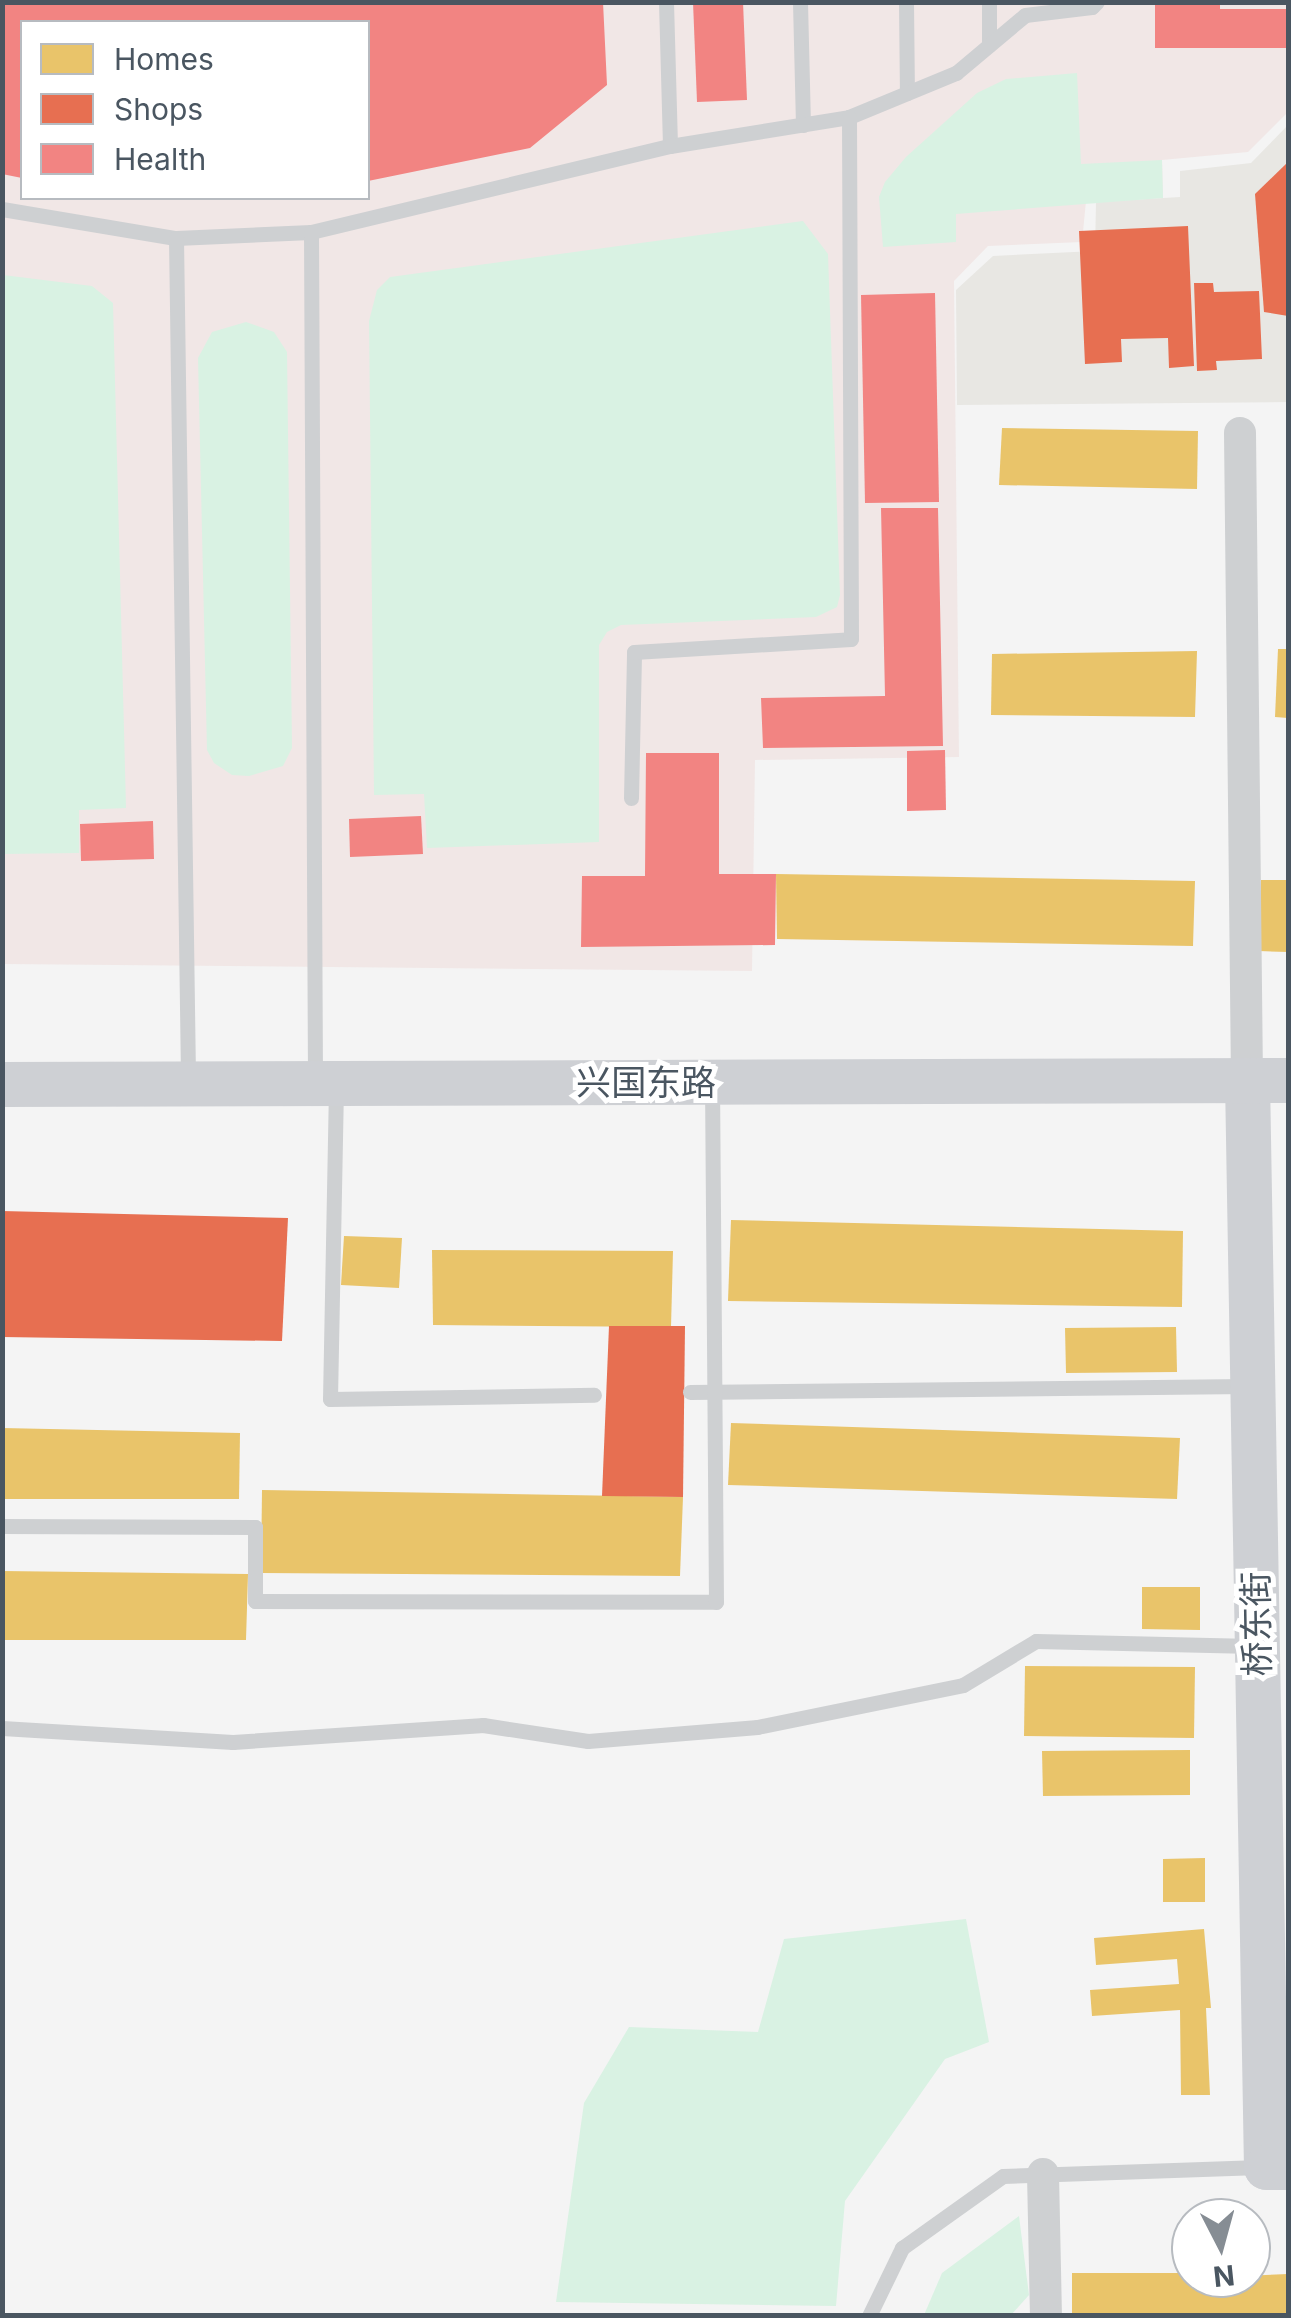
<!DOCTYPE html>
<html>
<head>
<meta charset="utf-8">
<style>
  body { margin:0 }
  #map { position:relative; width:1291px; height:2318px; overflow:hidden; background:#f4f4f4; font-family:Inter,"Noto Sans SC",sans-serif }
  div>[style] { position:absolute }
  .commercial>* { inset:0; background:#e8e7e3 }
  .medical>* { inset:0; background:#f1e7e6 }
  .green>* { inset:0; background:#d9f2e3 }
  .homes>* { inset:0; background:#e9c46a }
  .shops>* { inset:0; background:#e76f51 }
  .health>* { inset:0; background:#f28482 }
  .lane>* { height:15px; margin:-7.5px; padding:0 7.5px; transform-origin:7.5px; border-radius:7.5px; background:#ced0d2 }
  .street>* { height:32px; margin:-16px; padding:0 16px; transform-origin:16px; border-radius:16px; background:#ced0d2 }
  .secondary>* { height:45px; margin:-22.5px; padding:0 22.5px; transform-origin:22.5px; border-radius:22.5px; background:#ced0d4 }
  span { translate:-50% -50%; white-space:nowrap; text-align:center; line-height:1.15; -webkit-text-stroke:10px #fff; paint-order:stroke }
  .street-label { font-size:35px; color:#4a5661 }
  .frame { position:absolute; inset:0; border:5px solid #4a5661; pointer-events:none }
  .legend { position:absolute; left:20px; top:20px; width:350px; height:180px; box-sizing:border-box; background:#fff; border:2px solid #b7bbc0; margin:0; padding:12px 18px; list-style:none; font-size:30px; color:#4a5661 }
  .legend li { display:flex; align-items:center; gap:20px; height:50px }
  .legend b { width:50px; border:2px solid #b7bbc0 }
  .north { position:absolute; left:1171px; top:2198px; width:100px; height:100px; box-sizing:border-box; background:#fff; border:2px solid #b7bbc0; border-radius:50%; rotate:174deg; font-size:28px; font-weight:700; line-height:40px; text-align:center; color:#4a5661 }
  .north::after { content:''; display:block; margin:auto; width:35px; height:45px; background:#868d94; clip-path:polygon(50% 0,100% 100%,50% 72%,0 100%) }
</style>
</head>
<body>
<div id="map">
  <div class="commercial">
    <div style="clip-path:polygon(1288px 125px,1288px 402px,957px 405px,956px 290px,993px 256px,1095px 251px,1096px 202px,1180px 197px,1180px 171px,1251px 163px)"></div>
  </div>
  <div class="medical">
    <div style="clip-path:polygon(evenodd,3px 3px,1288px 3px,1288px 112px,1248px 152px,1162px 160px,1163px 198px,1086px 201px,1082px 242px,988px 246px,954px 281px,959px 757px,755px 760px,752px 971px,3px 964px,3px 3px,22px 22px,368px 22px,368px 198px,22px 198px,22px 22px)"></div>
  </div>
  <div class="green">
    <div style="clip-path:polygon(1077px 73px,1081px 164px,1162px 160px,1163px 198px,956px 214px,956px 242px,883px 247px,879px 197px,885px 182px,906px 157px,977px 93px,1006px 79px)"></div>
    <div style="clip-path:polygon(803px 221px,828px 254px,840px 595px,837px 607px,816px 617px,621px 625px,607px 632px,599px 645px,599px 842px,427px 848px,424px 794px,374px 795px,369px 321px,377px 290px,390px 277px)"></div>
    <div style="clip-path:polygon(3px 275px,92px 286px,113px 303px,126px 808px,79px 810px,79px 853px,3px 854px)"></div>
    <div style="clip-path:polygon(246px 322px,274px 332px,287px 352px,292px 748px,283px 766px,249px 776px,232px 775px,214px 763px,207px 750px,198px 358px,212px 332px)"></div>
    <div style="clip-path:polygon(966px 1919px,989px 2042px,945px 2059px,845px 2201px,836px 2306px,556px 2302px,584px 2103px,629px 2027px,758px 2032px,784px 1939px)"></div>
    <div style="clip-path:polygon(1019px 2216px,1029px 2295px,1011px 2315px,924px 2315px,942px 2273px)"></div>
  </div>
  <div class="homes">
    <div style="clip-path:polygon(1002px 428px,1198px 431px,1197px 489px,999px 485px)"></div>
    <div style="clip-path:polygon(1278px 649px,1288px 649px,1288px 718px,1275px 717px)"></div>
    <div style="clip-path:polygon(1197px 651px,1195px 717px,991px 715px,992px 654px)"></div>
    <div style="clip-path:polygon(776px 874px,1195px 881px,1193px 946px,777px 939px)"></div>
    <div style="clip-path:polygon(1261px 880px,1288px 880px,1288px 952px,1259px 951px)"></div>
    <div style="clip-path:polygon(731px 1220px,1183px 1231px,1182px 1307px,728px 1301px)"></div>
    <div style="clip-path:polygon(344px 1236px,402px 1238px,399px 1288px,341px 1285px)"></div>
    <div style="clip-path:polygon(432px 1250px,673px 1251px,671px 1327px,433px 1325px)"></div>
    <div style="clip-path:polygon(1176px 1327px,1177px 1372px,1066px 1373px,1065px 1328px)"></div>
    <div style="clip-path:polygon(731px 1423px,1180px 1438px,1177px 1499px,728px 1485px)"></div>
    <div style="clip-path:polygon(2px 1428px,240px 1433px,239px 1499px,2px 1499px)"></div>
    <div style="clip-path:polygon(262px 1490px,683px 1497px,680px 1576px,261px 1573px)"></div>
    <div style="clip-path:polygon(2px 1571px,248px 1574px,246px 1640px,2px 1640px)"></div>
    <div style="clip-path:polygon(1142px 1587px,1200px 1587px,1200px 1630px,1142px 1629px)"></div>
    <div style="clip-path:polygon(1025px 1666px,1195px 1667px,1194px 1738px,1024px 1736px)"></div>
    <div style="clip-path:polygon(1190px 1750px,1190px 1795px,1043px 1796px,1042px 1751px)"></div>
    <div style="clip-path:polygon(1205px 1858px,1205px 1902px,1163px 1902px,1163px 1859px)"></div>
    <div style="clip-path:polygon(1204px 1929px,1211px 2008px,1206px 2008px,1210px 2095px,1181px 2095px,1180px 2010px,1092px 2016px,1090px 1990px,1179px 1984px,1177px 1959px,1096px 1965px,1094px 1938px)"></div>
    <div style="clip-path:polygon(1072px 2273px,1191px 2273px,1191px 2278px,1288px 2274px,1288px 2316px,1072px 2316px)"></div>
  </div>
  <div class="shops">
    <div style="clip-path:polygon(1288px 162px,1288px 316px,1264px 312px,1255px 194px)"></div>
    <div style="clip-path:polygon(1188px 226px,1194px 366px,1169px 368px,1168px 338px,1121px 339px,1122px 362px,1085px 364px,1079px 231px)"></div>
    <div style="clip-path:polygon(1194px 283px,1213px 283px,1214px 292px,1259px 291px,1262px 359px,1216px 361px,1217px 370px,1197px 371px)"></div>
    <div style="clip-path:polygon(2px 1211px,288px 1218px,282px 1341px,2px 1337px)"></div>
    <div style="clip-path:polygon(609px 1326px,685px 1326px,683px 1497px,602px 1496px)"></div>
  </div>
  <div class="health">
    <div style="clip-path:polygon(2px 2px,603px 2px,607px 85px,530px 148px,368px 181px,368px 22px,22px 22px,22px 178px,2px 174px)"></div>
    <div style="clip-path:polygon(693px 2px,743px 2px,747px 100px,697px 102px)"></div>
    <div style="clip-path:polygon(1155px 2px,1220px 2px,1220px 9px,1288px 9px,1288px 48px,1155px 48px)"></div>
    <div style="clip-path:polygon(935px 293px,939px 502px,865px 503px,861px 295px)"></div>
    <div style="clip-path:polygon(881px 508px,938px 508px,943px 746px,763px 748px,761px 698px,885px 696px)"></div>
    <div style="clip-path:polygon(945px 750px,946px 810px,907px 811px,907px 751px)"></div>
    <div style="clip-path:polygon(646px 753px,719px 753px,719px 874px,776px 874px,775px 945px,581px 947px,582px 876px,645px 876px)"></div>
    <div style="clip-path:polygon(421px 816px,423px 854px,350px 857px,349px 819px)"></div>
    <div style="clip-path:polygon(153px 821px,154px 859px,81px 861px,80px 824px)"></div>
  </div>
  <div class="lane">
    <div style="left:666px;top:2px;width:144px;rotate:88.4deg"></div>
    <div style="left:800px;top:2px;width:123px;rotate:88.6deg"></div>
    <div style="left:906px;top:2px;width:91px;rotate:89.4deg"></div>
    <div style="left:989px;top:2px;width:43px;rotate:90deg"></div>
    <div style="left:2px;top:209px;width:176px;rotate:9.5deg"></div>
    <div style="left:176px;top:238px;width:135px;rotate:-2.5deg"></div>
    <div style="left:311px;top:232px;width:369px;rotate:-13.5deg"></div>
    <div style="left:670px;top:146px;width:181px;rotate:-9.2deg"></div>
    <div style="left:849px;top:117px;width:116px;rotate:-22.4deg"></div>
    <div style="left:956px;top:73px;width:90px;rotate:-40deg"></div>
    <div style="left:1025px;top:15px;width:67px;rotate:-6.8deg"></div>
    <div style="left:1092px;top:7px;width:7px;rotate:-45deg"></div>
    <div style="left:311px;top:232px;width:847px;rotate:89.73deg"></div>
    <div style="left:176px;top:238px;width:841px;rotate:89.18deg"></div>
    <div style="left:631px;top:798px;width:146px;rotate:-88.8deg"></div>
    <div style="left:634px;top:652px;width:217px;rotate:-3.4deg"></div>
    <div style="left:851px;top:639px;width:522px;rotate:-90.22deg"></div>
    <div style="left:336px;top:1087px;width:312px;rotate:91.1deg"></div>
    <div style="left:330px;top:1399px;width:264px;rotate:-0.9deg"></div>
    <div style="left:690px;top:1392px;width:558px;rotate:-0.62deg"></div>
    <div style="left:2px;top:1526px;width:253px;rotate:0.2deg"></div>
    <div style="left:255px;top:1527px;width:74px;rotate:90deg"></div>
    <div style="left:255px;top:1601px;width:461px;rotate:0.1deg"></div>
    <div style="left:716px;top:1602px;width:516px;rotate:-90.44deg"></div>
    <div style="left:2px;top:1728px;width:231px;rotate:3.5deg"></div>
    <div style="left:233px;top:1742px;width:251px;rotate:-3.9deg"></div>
    <div style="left:483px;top:1725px;width:106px;rotate:8.7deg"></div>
    <div style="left:588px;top:1741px;width:170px;rotate:-4.7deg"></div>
    <div style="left:757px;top:1727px;width:210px;rotate:-11.5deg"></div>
    <div style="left:963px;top:1685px;width:85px;rotate:-31.1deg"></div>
    <div style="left:1036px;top:1641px;width:217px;rotate:1.3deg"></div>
    <div style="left:869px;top:2316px;width:76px;rotate:-64.1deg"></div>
    <div style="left:902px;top:2248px;width:124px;rotate:-35.5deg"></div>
    <div style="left:1003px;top:2176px;width:257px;rotate:-2deg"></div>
  </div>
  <div class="street">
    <div style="left:1240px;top:433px;width:647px;rotate:89.38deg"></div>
    <div style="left:1043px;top:2174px;width:142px;rotate:88.8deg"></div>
  </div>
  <div class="secondary">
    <div style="left:1247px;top:1080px;width:1087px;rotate:89deg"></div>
    <div style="left:1266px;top:2167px;width:22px"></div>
    <div style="left:2px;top:1084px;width:1286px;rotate:-0.18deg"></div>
  </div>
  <div class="street-label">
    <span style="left:646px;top:1082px">兴国东路</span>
    <span style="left:1256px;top:1624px;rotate:-91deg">桥东街</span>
  </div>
  <div class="frame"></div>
  <ul class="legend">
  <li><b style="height:28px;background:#e9c46a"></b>Homes</li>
  <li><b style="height:28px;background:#e76f51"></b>Shops</li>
  <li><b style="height:28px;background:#f28482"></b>Health</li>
  </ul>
  <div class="north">N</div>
</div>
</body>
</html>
